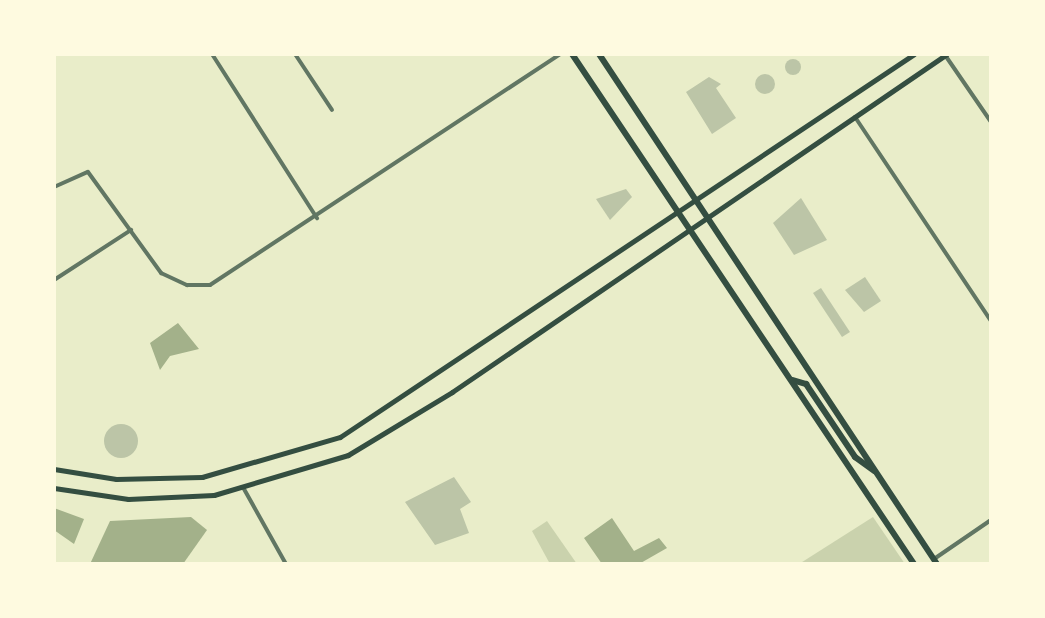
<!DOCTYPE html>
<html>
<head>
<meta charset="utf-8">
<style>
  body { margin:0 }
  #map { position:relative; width:1045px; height:618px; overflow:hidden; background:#e9edc9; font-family:"DejaVu Sans",sans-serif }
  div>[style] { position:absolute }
  .green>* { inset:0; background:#cad2ad }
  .water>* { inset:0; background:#a3b18a }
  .building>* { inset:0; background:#bcc5a7 }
  .round { border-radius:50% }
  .minor>* { height:4px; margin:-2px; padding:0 2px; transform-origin:2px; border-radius:2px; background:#617663 }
  .secondary>* { height:5px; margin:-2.5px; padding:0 2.5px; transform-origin:2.5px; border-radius:2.5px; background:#344e41 }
  .primary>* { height:6px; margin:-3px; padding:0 3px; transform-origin:3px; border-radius:3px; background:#344e41 }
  span { translate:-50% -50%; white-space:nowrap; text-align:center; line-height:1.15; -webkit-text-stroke:7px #fefae0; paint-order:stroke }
  .frame { position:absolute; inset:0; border:56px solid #fefae0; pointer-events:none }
</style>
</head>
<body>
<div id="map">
  <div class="green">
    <div style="clip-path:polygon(873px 517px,905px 564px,799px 564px)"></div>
    <div style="clip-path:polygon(547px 521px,577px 564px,550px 564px,532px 531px)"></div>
  </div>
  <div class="water">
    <div style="clip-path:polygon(178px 323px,199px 349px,170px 356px,160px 370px,150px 343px)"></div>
    <div style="clip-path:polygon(54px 508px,84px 519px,74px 544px,54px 530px)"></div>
    <div style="clip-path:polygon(191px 517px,207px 530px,183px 564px,90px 564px,110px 521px)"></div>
    <div style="clip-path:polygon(612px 518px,634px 551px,659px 538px,667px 548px,639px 564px,602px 564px,584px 538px)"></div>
  </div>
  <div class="building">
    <div class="round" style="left:785px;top:59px;width:16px;height:16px"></div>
    <div class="round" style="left:755px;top:74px;width:20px;height:20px"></div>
    <div style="clip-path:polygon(709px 77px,721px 84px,716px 88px,736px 118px,712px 134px,686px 92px)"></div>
    <div style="clip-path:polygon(626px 189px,632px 197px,610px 220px,596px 199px)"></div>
    <div style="clip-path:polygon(801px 198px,827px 240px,794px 255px,773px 223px)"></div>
    <div style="clip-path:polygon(865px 277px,881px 301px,864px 312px,845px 290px)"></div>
    <div style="clip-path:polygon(821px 288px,850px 332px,842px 337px,813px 293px)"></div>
    <div class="round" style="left:104px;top:424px;width:34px;height:34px"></div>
    <div style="clip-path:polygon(454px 477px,471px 502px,460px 509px,469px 533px,435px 545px,405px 502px)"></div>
  </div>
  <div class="minor">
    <div style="left:212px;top:54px;width:195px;rotate:57.4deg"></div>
    <div style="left:295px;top:54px;width:67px;rotate:56.5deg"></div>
    <div style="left:945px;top:55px;width:81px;rotate:55.5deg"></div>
    <div style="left:855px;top:117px;width:245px;rotate:56.3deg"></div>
    <div style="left:54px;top:187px;width:37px;rotate:-24deg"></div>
    <div style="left:88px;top:172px;width:125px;rotate:54.1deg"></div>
    <div style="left:161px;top:273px;width:29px;rotate:25deg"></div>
    <div style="left:187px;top:285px;width:23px"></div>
    <div style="left:210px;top:285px;width:419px;rotate:-33.4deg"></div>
    <div style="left:54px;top:280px;width:92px;rotate:-33deg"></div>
    <div style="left:244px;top:489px;width:86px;rotate:60.8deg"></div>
    <div style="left:934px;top:559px;width:69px;rotate:-34.4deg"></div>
  </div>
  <div class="secondary">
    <div style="left:54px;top:469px;width:63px;rotate:9.2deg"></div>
    <div style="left:116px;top:479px;width:86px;rotate:-1.3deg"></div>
    <div style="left:202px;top:477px;width:144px;rotate:-16.2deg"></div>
    <div style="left:340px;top:437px;width:690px;rotate:-33.71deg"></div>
    <div style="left:54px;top:488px;width:75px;rotate:8.5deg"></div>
    <div style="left:128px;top:499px;width:86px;rotate:-2.7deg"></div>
    <div style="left:214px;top:495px;width:140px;rotate:-16.6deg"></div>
    <div style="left:348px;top:455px;width:122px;rotate:-31.2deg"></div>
    <div style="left:452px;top:392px;width:599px;rotate:-34.33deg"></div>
  </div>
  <div class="primary">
    <div style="left:572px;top:54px;width:614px;rotate:56.15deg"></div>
    <div style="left:599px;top:54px;width:612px;rotate:56.47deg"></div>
    <div style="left:792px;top:380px;width:15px;rotate:16deg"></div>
    <div style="left:806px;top:384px;width:88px;rotate:56.1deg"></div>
    <div style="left:855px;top:457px;width:24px;rotate:36deg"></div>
  </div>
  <div class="frame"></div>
</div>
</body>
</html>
